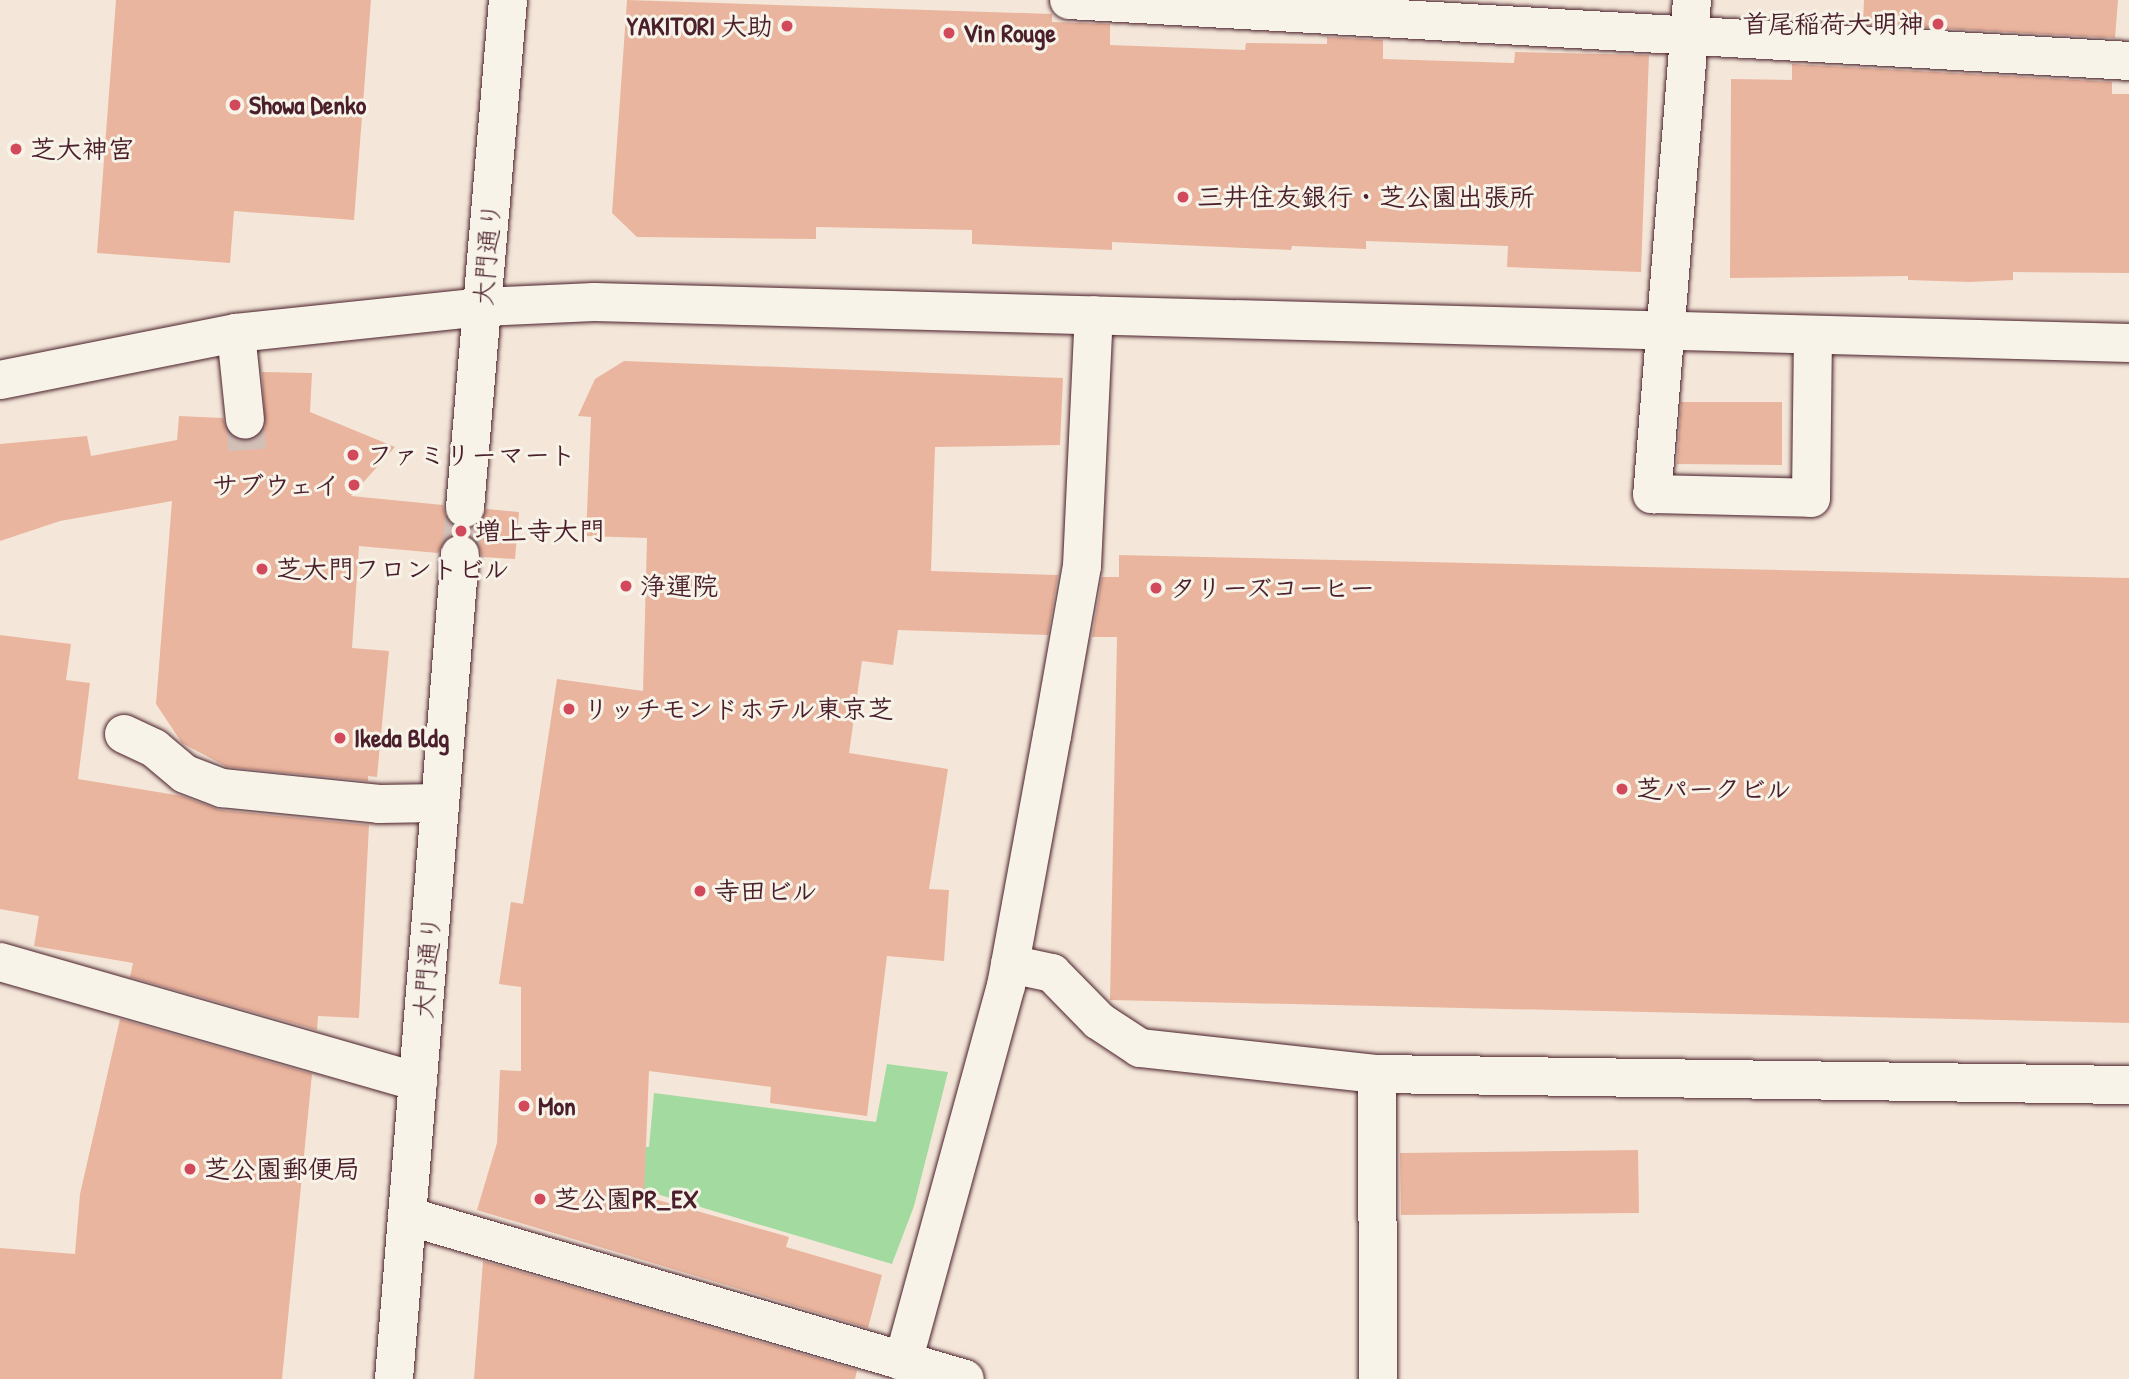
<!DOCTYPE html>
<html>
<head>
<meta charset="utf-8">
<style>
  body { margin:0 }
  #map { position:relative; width:2129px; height:1379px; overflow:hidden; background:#f4e7d9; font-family:"Patrick Hand","Klee One",sans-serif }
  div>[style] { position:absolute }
  .green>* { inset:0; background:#a2da9f }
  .building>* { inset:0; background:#eab59e }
  .minor-tunnel>* { height:38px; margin-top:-19px; transform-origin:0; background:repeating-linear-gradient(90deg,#d2bfb6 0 38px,transparent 0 57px) }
  .roads { filter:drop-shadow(0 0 2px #4a1f2b) drop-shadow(0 0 2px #4a1f2b) }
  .minor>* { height:38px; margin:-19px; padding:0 19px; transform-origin:19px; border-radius:19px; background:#f7f3e8 }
  .dots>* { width:19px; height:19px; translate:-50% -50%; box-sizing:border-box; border:4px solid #f7f3e8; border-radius:50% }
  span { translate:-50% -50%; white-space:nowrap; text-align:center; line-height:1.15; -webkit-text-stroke:6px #f7f3e8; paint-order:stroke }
  .poi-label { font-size:26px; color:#4a1f2b; font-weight:700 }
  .right { translate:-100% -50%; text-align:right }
  .left { translate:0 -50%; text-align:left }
  .street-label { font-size:26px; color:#4a1f2b }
</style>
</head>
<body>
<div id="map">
  <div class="green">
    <div style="clip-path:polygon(887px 1064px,948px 1072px,914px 1206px,892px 1264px,620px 1183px,584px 1144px,649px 1147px,654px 1093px,876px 1122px)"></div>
  </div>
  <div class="building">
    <div style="clip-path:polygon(116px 0,371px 0,354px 220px,234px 211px,230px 263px,97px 253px)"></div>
    <div style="clip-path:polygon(627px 0,1052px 14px,1052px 22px,1110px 24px,1110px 45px,1245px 50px,1246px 43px,1327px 44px,1327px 37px,1383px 40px,1383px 59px,1514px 63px,1515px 52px,1649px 55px,1641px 272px,1507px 267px,1508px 246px,1366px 241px,1366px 249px,1292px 246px,1291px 250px,1112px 242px,1112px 250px,972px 244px,972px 230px,816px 227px,816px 239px,637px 237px,612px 213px)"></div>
    <div style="clip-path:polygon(1864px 0,2118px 0,2115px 38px,1863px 24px)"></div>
    <div style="clip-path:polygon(1792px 64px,2112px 82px,2112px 94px,2129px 94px,2129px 273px,2013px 272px,2013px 280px,1969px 282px,1908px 280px,1908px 276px,1730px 278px,1731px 79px,1792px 80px)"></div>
    <div style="clip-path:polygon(624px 361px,1063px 378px,1060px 445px,935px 447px,931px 571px,1058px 575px,1048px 635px,898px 630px,893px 665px,862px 661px,849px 753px,948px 769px,929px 889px,949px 890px,944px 961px,887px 956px,867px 1116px,770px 1103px,771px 1087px,649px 1071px,644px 1196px,789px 1237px,786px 1247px,882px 1275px,868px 1328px,477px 1210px,497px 1143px,500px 1070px,521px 1071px,521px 987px,499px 984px,511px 902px,523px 904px,557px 679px,643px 691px,647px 538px,586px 536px,591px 417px,578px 416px,595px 379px)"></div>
    <div style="clip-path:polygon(262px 372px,312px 373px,310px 412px,395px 447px,351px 496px,443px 505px,446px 518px,462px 530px,475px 527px,487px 509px,519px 512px,515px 559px,482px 557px,479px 545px,462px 533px,450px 536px,438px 553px,359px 546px,352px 648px,389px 651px,377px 777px,368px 776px,368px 781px,227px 767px,182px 743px,156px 704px,172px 501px,60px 521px,0 541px,0 444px,87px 436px,91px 456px,177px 440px,179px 416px,223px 418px,228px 433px,248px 442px,265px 428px)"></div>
    <div style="clip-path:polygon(1681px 402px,1782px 402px,1782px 465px,1677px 464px)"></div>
    <div style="clip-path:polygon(1119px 555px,2129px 578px,2129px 1023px,1110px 1000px,1117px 637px,1092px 637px,1102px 577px,1119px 577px)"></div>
    <div style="clip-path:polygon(0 635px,71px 644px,66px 680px,90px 683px,78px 779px,182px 796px,220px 810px,369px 825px,359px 1018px,318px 1016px,317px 1030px,130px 977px,133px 963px,34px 946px,39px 916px,0 909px)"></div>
    <div style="clip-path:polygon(120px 1019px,312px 1074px,282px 1379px,0 1379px,0 1248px,75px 1254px,80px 1194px)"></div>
    <div style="clip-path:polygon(1638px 1150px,1639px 1213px,1401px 1215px,1400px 1153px)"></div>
    <div style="clip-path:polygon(483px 1261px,857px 1370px,855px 1379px,474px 1379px)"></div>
  </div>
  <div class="minor-tunnel">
    <div style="left:245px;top:420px;width:30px;rotate:86deg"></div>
    <div style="left:460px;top:555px;width:47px;rotate:-83.9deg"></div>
  </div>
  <div class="roads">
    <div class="minor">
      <div style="left:1069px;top:0;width:1062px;rotate:3.29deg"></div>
      <div style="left:1692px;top:0;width:496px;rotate:94.6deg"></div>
      <div style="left:1652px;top:494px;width:159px;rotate:1.4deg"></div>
      <div style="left:1811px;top:498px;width:163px;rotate:-89.3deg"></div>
      <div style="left:236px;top:333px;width:87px;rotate:84.1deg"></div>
      <div style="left:0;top:380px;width:241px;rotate:-11.3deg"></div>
      <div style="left:236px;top:333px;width:247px;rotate:-6deg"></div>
      <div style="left:482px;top:307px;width:112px;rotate:-2.6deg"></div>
      <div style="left:594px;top:302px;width:1536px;rotate:1.53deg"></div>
      <div style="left:465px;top:508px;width:510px;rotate:-85.16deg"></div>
      <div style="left:124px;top:734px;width:33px;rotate:25deg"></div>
      <div style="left:154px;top:748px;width:40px;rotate:40deg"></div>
      <div style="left:185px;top:774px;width:40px;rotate:21deg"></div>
      <div style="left:222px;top:788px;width:158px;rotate:5.8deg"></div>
      <div style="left:379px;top:804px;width:61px;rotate:-0.9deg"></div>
      <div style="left:0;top:962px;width:435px;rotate:16deg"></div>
      <div style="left:1010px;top:964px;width:43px;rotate:12.1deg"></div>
      <div style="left:1052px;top:973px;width:67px;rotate:45.6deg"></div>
      <div style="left:1099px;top:1021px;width:49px;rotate:33.4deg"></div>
      <div style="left:1140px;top:1048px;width:238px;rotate:6.3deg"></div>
      <div style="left:1377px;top:1074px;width:752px;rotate:0.84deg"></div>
      <div style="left:1377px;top:1074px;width:305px;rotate:89.8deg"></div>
      <div style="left:407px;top:1216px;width:581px;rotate:16.28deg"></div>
      <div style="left:903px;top:1362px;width:390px;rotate:-74.7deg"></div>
      <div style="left:1006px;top:986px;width:254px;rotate:-79.6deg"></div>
      <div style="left:1052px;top:736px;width:173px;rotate:-80deg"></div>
      <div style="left:1082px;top:566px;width:251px;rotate:-87.3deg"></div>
      <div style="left:394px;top:1379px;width:827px;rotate:-85.42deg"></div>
    </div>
  </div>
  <div class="dots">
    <div style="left:1938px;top:24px;background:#d1495b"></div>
    <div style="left:787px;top:26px;background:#d1495b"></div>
    <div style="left:949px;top:33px;background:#d1495b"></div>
    <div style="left:235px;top:105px;background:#d1495b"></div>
    <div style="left:16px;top:149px;background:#d1495b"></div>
    <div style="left:1183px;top:197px;background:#d1495b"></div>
    <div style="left:353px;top:455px;background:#d1495b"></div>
    <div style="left:354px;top:485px;background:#d1495b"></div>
    <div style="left:461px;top:531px;background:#d1495b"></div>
    <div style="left:262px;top:569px;background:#d1495b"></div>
    <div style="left:626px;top:586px;background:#d1495b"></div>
    <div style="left:1156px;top:588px;background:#d1495b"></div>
    <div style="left:569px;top:709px;background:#d1495b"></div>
    <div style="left:340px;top:738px;background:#d1495b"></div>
    <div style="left:1622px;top:789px;background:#d1495b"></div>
    <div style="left:700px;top:891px;background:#d1495b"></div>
    <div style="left:524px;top:1106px;background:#d1495b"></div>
    <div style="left:190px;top:1169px;background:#d1495b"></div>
    <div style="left:540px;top:1199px;background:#d1495b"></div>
  </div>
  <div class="poi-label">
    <span class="right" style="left:1924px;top:24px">首尾稲荷大明神</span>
    <span class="right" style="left:773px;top:26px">YAKITORI 大助</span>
    <span class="left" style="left:963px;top:33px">Vin Rouge</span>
    <span class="left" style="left:249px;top:105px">Showa Denko</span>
    <span class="left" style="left:30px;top:149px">芝大神宮</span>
    <span class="left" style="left:1197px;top:197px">三井住友銀行・芝公園出張所</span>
    <span class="left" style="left:367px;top:455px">ファミリーマート</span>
    <span class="right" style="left:340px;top:485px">サブウェイ</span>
    <span class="left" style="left:475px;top:531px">増上寺大門</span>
    <span class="left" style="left:276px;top:569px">芝大門フロントビル</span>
    <span class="left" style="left:640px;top:586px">浄運院</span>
    <span class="left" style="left:1170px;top:588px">タリーズコーヒー</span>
    <span class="left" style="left:583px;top:709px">リッチモンドホテル東京芝</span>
    <span class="left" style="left:354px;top:738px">Ikeda Bldg</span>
    <span class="left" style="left:1636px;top:789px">芝パークビル</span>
    <span class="left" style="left:714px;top:891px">寺田ビル</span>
    <span class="left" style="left:538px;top:1106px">Mon</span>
    <span class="left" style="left:204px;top:1169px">芝公園郵便局</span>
    <span class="left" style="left:554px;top:1199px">芝公園PR_EX</span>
  </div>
  <div class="street-label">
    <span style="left:487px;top:254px;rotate:-85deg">大門通り</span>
    <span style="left:427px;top:967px;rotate:-85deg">大門通り</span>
  </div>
</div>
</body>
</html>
